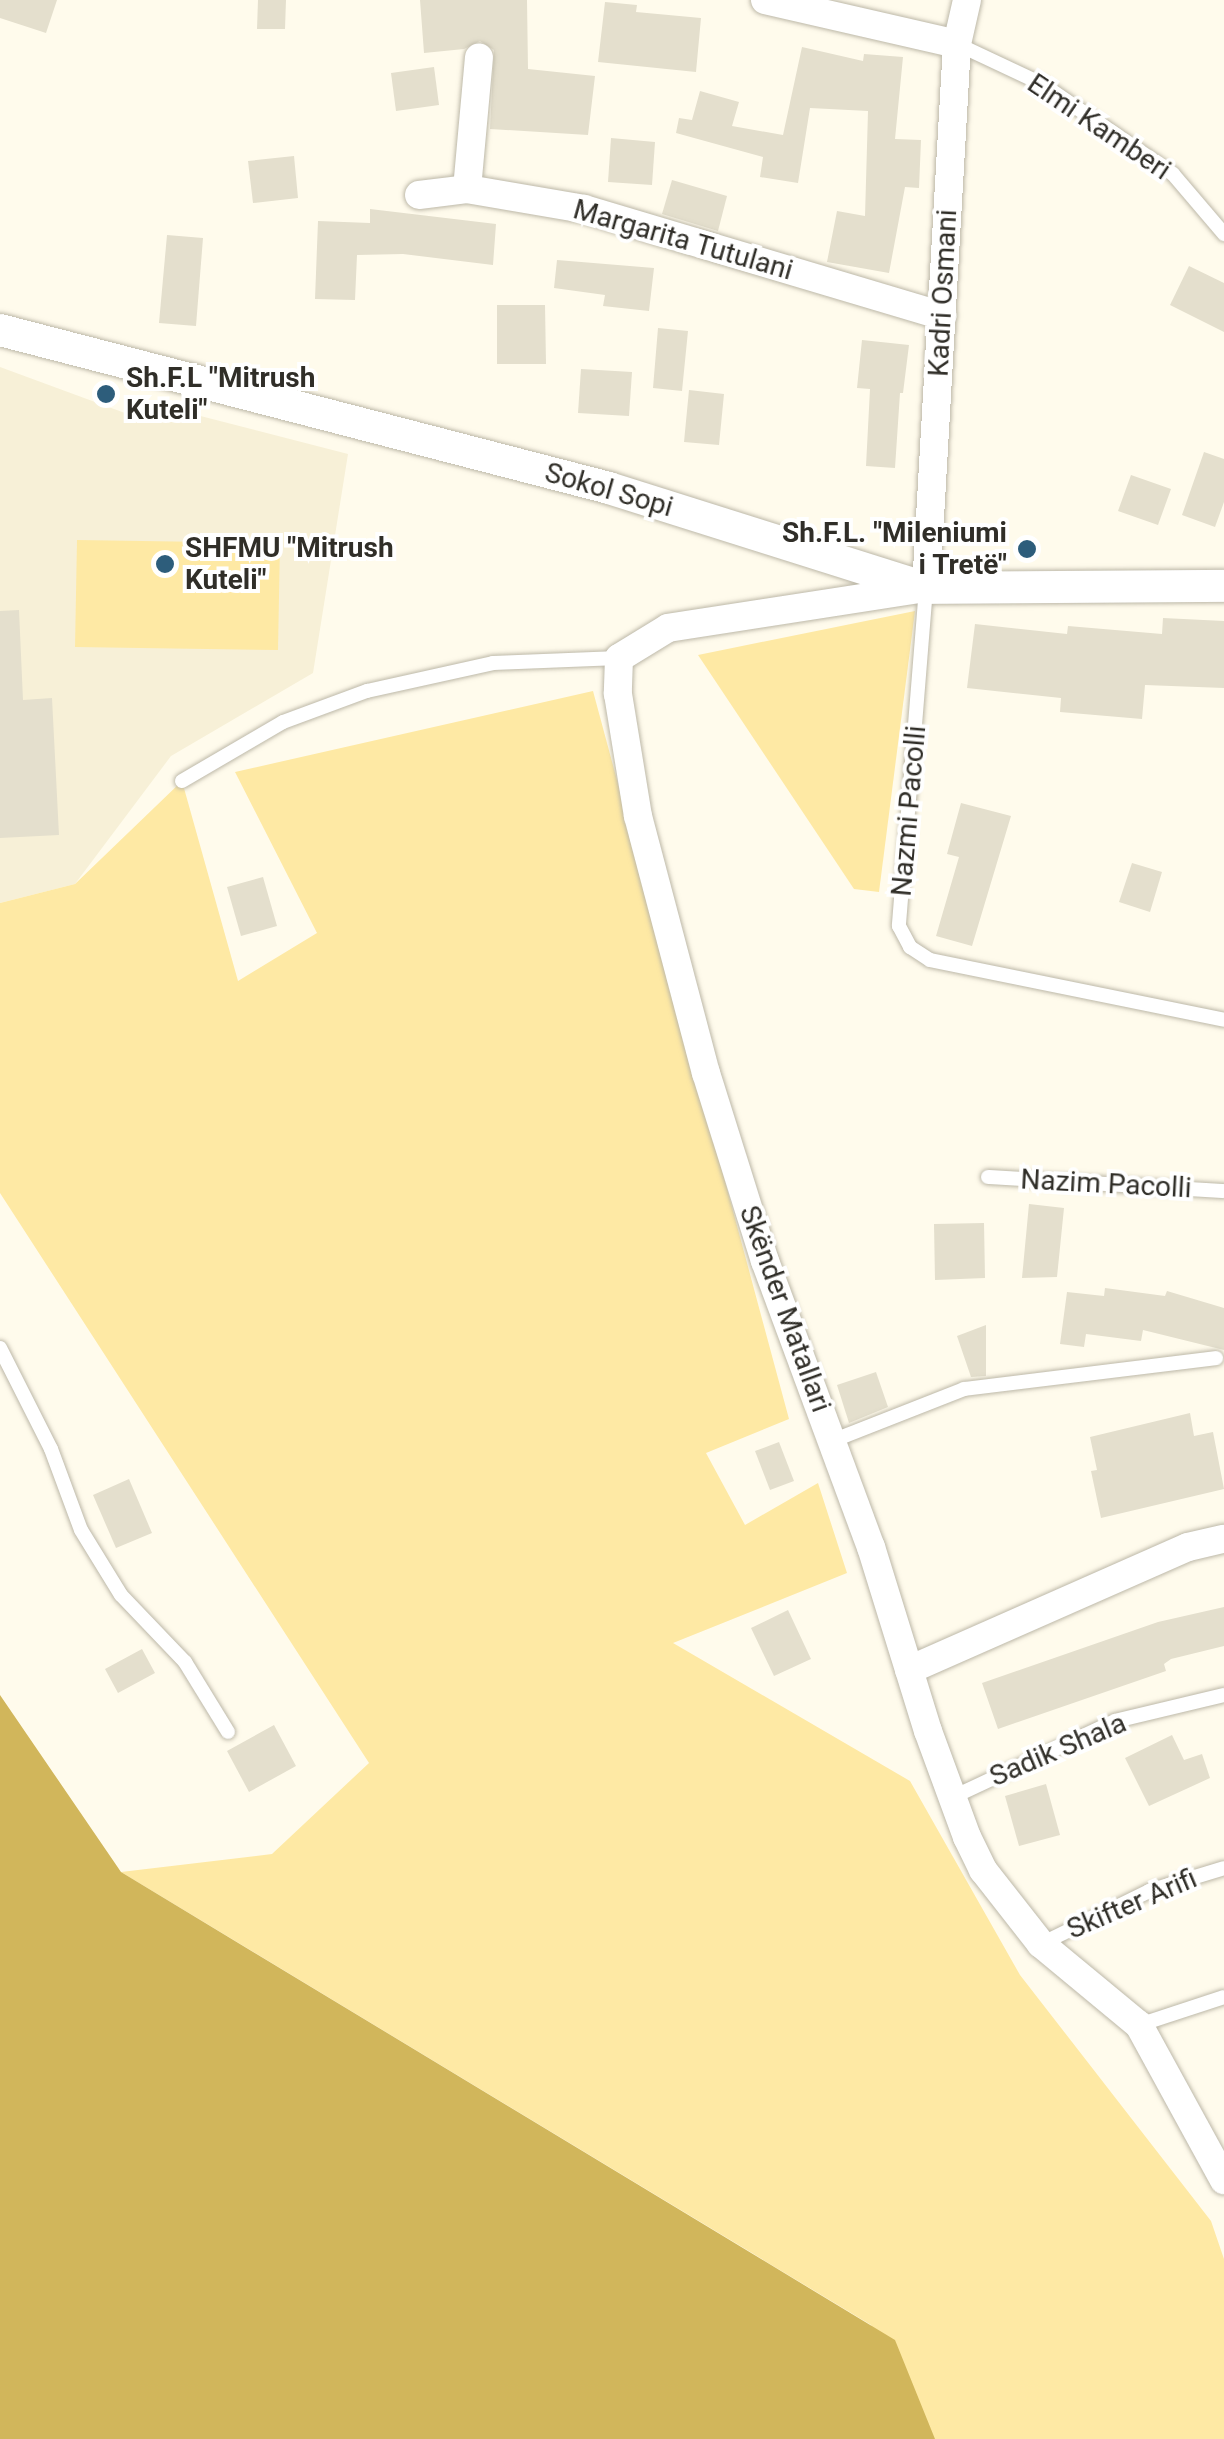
<!DOCTYPE html>
<html>
<head>
<meta charset="utf-8">
<style>
  body { margin:0 }
  #map { position:relative; width:1224px; height:2439px; overflow:hidden; background:#fffbec; font-family:Roboto,sans-serif }
  div>[style] { position:absolute }
  .built>* { inset:0; background:#f7f0d7 }
  .green>* { inset:0; background:#fee9a4 }
  .forest>* { inset:0; background:#d1b65b }
  .building>* { inset:0; background:#e4dfcd }
  .roads { filter:drop-shadow(0 0 2px #bdb8a8) drop-shadow(0 0 2px #bdb8a8) }
  .service>* { height:14px; margin:-7px; padding:0 7px; transform-origin:7px; border-radius:7px; background:#fff }
  .minor>* { height:28px; margin:-14px; padding:0 14px; transform-origin:14px; border-radius:14px; background:#fff }
  .tertiary>* { height:32px; margin:-16px; padding:0 16px; transform-origin:16px; border-radius:16px; background:#fff }
  .dots>* { width:28px; height:28px; translate:-50% -50%; box-sizing:border-box; border:5px solid #fff; border-radius:50% }
  span { translate:-50% -50%; white-space:nowrap; text-align:center; line-height:1.15; -webkit-text-stroke:8px #fff; paint-order:stroke }
  .street-label { font-size:28px; color:#302e28 }
  .poi-label { font-size:28px; color:#302e28; font-weight:700 }
  .left { translate:0 -50%; text-align:left }
  .right { translate:-100% -50%; text-align:right }
</style>
</head>
<body>
<div id="map">
  <div class="built">
    <div style="clip-path:polygon(0 367px,133px 416px,181px 411px,348px 454px,313px 673px,171px 756px,75px 884px,0 903px)"></div>
  </div>
  <div class="green">
    <div style="clip-path:polygon(77px 540px,280px 543px,278px 650px,75px 647px)"></div>
    <div style="clip-path:polygon(915px 611px,879px 892px,854px 889px,698px 655px)"></div>
    <div style="clip-path:polygon(593px 691px,789px 1419px,706px 1453px,745px 1525px,818px 1483px,847px 1573px,673px 1643px,910px 1781px,1020px 1975px,1211px 2221px,1224px 2259px,1224px 2439px,921px 2439px,871px 2325px,121px 1872px,272px 1854px,369px 1763px,0 1193px,0 903px,75px 884px,182px 781px,238px 981px,317px 933px,235px 772px)"></div>
  </div>
  <div class="forest">
    <div style="clip-path:polygon(0 1695px,121px 1872px,895px 2340px,935px 2439px,0 2439px)"></div>
  </div>
  <div class="building">
    <div style="clip-path:polygon(0 0,57px 0,46px 33px,0 18px)"></div>
    <div style="clip-path:polygon(258px 0,286px 0,285px 29px,257px 29px)"></div>
    <div style="clip-path:polygon(420px 0,527px 0,528px 69px,595px 76px,588px 135px,490px 129px,494px 50px,480px 41px,464px 49px,424px 53px)"></div>
    <div style="clip-path:polygon(605px 2px,637px 5px,636px 12px,701px 18px,696px 72px,598px 62px)"></div>
    <div style="clip-path:polygon(802px 47px,863px 61px,864px 54px,903px 57px,895px 139px,921px 140px,919px 188px,905px 187px,889px 273px,827px 262px,837px 211px,865px 216px,868px 111px,810px 108px,798px 183px,760px 177px,763px 157px,676px 133px,679px 118px,692px 120px,700px 91px,739px 102px,732px 126px,783px 135px)"></div>
    <div style="clip-path:polygon(434px 67px,439px 105px,396px 111px,391px 73px)"></div>
    <div style="clip-path:polygon(611px 138px,655px 142px,652px 185px,608px 182px)"></div>
    <div style="clip-path:polygon(294px 156px,298px 198px,253px 203px,248px 161px)"></div>
    <div style="clip-path:polygon(672px 180px,727px 196px,718px 231px,662px 214px)"></div>
    <div style="clip-path:polygon(370px 209px,496px 224px,493px 265px,403px 254px,357px 255px,355px 300px,315px 299px,318px 221px,370px 223px)"></div>
    <div style="clip-path:polygon(167px 235px,203px 238px,196px 326px,159px 323px)"></div>
    <div style="clip-path:polygon(557px 260px,654px 268px,649px 311px,603px 306px,605px 295px,554px 288px)"></div>
    <div style="clip-path:polygon(1189px 266px,1224px 283px,1224px 332px,1170px 305px)"></div>
    <div style="clip-path:polygon(497px 305px,545px 305px,546px 364px,497px 364px)"></div>
    <div style="clip-path:polygon(658px 328px,688px 331px,682px 391px,653px 388px)"></div>
    <div style="clip-path:polygon(862px 340px,909px 345px,903px 393px,900px 393px,895px 468px,866px 466px,870px 389px,857px 388px)"></div>
    <div style="clip-path:polygon(581px 369px,632px 372px,629px 416px,578px 413px)"></div>
    <div style="clip-path:polygon(689px 390px,724px 394px,719px 445px,684px 442px)"></div>
    <div style="clip-path:polygon(1204px 452px,1224px 459px,1224px 502px,1215px 527px,1182px 515px)"></div>
    <div style="clip-path:polygon(1131px 475px,1171px 489px,1158px 525px,1118px 511px)"></div>
    <div style="clip-path:polygon(19px 610px,23px 700px,52px 698px,59px 835px,0 838px,0 611px)"></div>
    <div style="clip-path:polygon(1163px 618px,1224px 621px,1224px 688px,1145px 685px,1142px 719px,1060px 712px,1061px 698px,967px 688px,975px 624px,1067px 634px,1068px 626px,1162px 634px)"></div>
    <div style="clip-path:polygon(961px 803px,1011px 816px,972px 946px,936px 936px,959px 857px,947px 854px)"></div>
    <div style="clip-path:polygon(1132px 863px,1162px 872px,1150px 912px,1119px 902px)"></div>
    <div style="clip-path:polygon(263px 877px,277px 926px,241px 936px,227px 887px)"></div>
    <div style="clip-path:polygon(1029px 1204px,1064px 1208px,1057px 1277px,1022px 1278px)"></div>
    <div style="clip-path:polygon(984px 1223px,985px 1278px,935px 1280px,934px 1224px)"></div>
    <div style="clip-path:polygon(1105px 1288px,1165px 1296px,1167px 1291px,1224px 1308px,1224px 1350px,1143px 1330px,1141px 1341px,1086px 1334px,1084px 1347px,1060px 1344px,1067px 1292px,1104px 1296px)"></div>
    <div style="clip-path:polygon(986px 1325px,986px 1376px,971px 1377px,957px 1336px)"></div>
    <div style="clip-path:polygon(876px 1372px,888px 1407px,849px 1423px,837px 1385px)"></div>
    <div style="clip-path:polygon(1190px 1413px,1194px 1436px,1213px 1432px,1224px 1489px,1101px 1518px,1091px 1471px,1097px 1470px,1090px 1437px)"></div>
    <div style="clip-path:polygon(779px 1442px,794px 1481px,770px 1490px,755px 1451px)"></div>
    <div style="clip-path:polygon(129px 1479px,152px 1533px,116px 1548px,93px 1495px)"></div>
    <div style="clip-path:polygon(1224px 1607px,1224px 1646px,1171px 1659px,1164px 1664px,1166px 1671px,998px 1729px,982px 1683px,1158px 1622px)"></div>
    <div style="clip-path:polygon(788px 1610px,811px 1659px,774px 1676px,751px 1628px)"></div>
    <div style="clip-path:polygon(142px 1649px,155px 1673px,118px 1693px,105px 1669px)"></div>
    <div style="clip-path:polygon(274px 1725px,296px 1766px,249px 1792px,227px 1751px)"></div>
    <div style="clip-path:polygon(1172px 1735px,1184px 1760px,1202px 1754px,1210px 1778px,1149px 1806px,1125px 1758px)"></div>
    <div style="clip-path:polygon(1046px 1784px,1060px 1835px,1019px 1846px,1005px 1796px)"></div>
  </div>
  <div class="roads">
    <div class="service">
      <div style="left:957px;top:44px;width:94px;rotate:25.2deg"></div>
      <div style="left:1042px;top:84px;width:159px;rotate:34.5deg"></div>
      <div style="left:1173px;top:174px;width:79px;rotate:49.6deg"></div>
      <div style="left:926px;top:588px;width:339px;rotate:94.6deg"></div>
      <div style="left:899px;top:926px;width:24px;rotate:62deg"></div>
      <div style="left:910px;top:947px;width:24px;rotate:33deg"></div>
      <div style="left:930px;top:960px;width:300px;rotate:11.5deg"></div>
      <div style="left:182px;top:781px;width:117px;rotate:-30.3deg"></div>
      <div style="left:283px;top:722px;width:90px;rotate:-20.3deg"></div>
      <div style="left:367px;top:691px;width:129px;rotate:-12.5deg"></div>
      <div style="left:493px;top:663px;width:126px;rotate:-2.3deg"></div>
      <div style="left:988px;top:1177px;width:236px;rotate:3.4deg"></div>
      <div style="left:0;top:1348px;width:113px;rotate:63.2deg"></div>
      <div style="left:51px;top:1449px;width:86px;rotate:69.7deg"></div>
      <div style="left:81px;top:1530px;width:76px;rotate:58.4deg"></div>
      <div style="left:121px;top:1595px;width:93px;rotate:46.3deg"></div>
      <div style="left:185px;top:1662px;width:82px;rotate:58.4deg"></div>
      <div style="left:832px;top:1441px;width:142px;rotate:-21.5deg"></div>
      <div style="left:964px;top:1389px;width:254px;rotate:-7deg"></div>
      <div style="left:953px;top:1797px;width:179px;rotate:-25.1deg"></div>
      <div style="left:1115px;top:1721px;width:112px;rotate:-13.4deg"></div>
      <div style="left:1041px;top:1944px;width:120px;rotate:-26.1deg"></div>
      <div style="left:1149px;top:1891px;width:78px;rotate:-17deg"></div>
      <div style="left:1139px;top:2025px;width:89px;rotate:-18.2deg"></div>
    </div>
    <div class="minor">
      <div style="left:765px;top:0;width:197px;rotate:12.9deg"></div>
      <div style="left:967px;top:0;width:45px;rotate:102.8deg"></div>
      <div style="left:957px;top:44px;width:545px;rotate:93.26deg"></div>
      <div style="left:926px;top:588px;width:261px;rotate:171.2deg"></div>
      <div style="left:668px;top:628px;width:57px;rotate:148.5deg"></div>
      <div style="left:619px;top:658px;width:36px;rotate:92deg"></div>
      <div style="left:618px;top:694px;width:124px;rotate:80.7deg"></div>
      <div style="left:638px;top:816px;width:266px;rotate:75.2deg"></div>
      <div style="left:706px;top:1073px;width:197px;rotate:72.6deg"></div>
      <div style="left:765px;top:1261px;width:305px;rotate:69.7deg"></div>
      <div style="left:871px;top:1547px;width:193px;rotate:72.8deg"></div>
      <div style="left:928px;top:1731px;width:113px;rotate:69.8deg"></div>
      <div style="left:967px;top:1837px;width:37px;rotate:64deg"></div>
      <div style="left:983px;top:1870px;width:94px;rotate:51.9deg"></div>
      <div style="left:1041px;top:1944px;width:127px;rotate:39.6deg"></div>
      <div style="left:1139px;top:2025px;width:177px;rotate:61.3deg"></div>
      <div style="left:467px;top:189px;width:132px;rotate:-84.8deg"></div>
      <div style="left:419px;top:195px;width:48px;rotate:-7.1deg"></div>
      <div style="left:467px;top:189px;width:119px;rotate:9.7deg"></div>
      <div style="left:584px;top:209px;width:374px;rotate:16.6deg"></div>
      <div style="left:909px;top:1670px;width:305px;rotate:-23.8deg"></div>
      <div style="left:1188px;top:1547px;width:37px;rotate:-13deg"></div>
    </div>
    <div class="tertiary">
      <div style="left:0;top:330px;width:629px;rotate:14.54deg"></div>
      <div style="left:609px;top:488px;width:332px;rotate:17.5deg"></div>
      <div style="left:926px;top:588px;width:298px;rotate:-0.4deg"></div>
    </div>
  </div>
  <div class="dots">
    <div style="left:106px;top:394px;background:#2d5d7b"></div>
    <div style="left:1027px;top:549px;background:#2d5d7b"></div>
    <div style="left:165px;top:564px;background:#2d5d7b"></div>
  </div>
  <div class="street-label">
    <span style="left:1099px;top:127px;rotate:34deg">Elmi Kamberi</span>
    <span style="left:683px;top:240px;rotate:16deg">Margarita Tutulani</span>
    <span style="left:943px;top:293px;rotate:-87deg">Kadri Osmani</span>
    <span style="left:609px;top:490px;rotate:16deg">Sokol Sopi</span>
    <span style="left:909px;top:811px;rotate:-85deg">Nazmi Pacolli</span>
    <span style="left:1106px;top:1184px;rotate:3deg">Nazim Pacolli</span>
    <span style="left:785px;top:1309px;rotate:70deg">Skënder Matallari</span>
    <span style="left:1058px;top:1750px;rotate:-23deg">Sadik Shala</span>
    <span style="left:1132px;top:1904px;rotate:-23deg">Skifter Arifi</span>
  </div>
  <div class="poi-label">
    <span class="left" style="left:126px;top:394px">Sh.F.L "Mitrush<br>Kuteli"</span>
    <span class="right" style="left:1007px;top:549px">Sh.F.L. "Mileniumi<br>i Tretë"</span>
    <span class="left" style="left:185px;top:564px">SHFMU "Mitrush<br>Kuteli"</span>
  </div>
</div>
</body>
</html>
